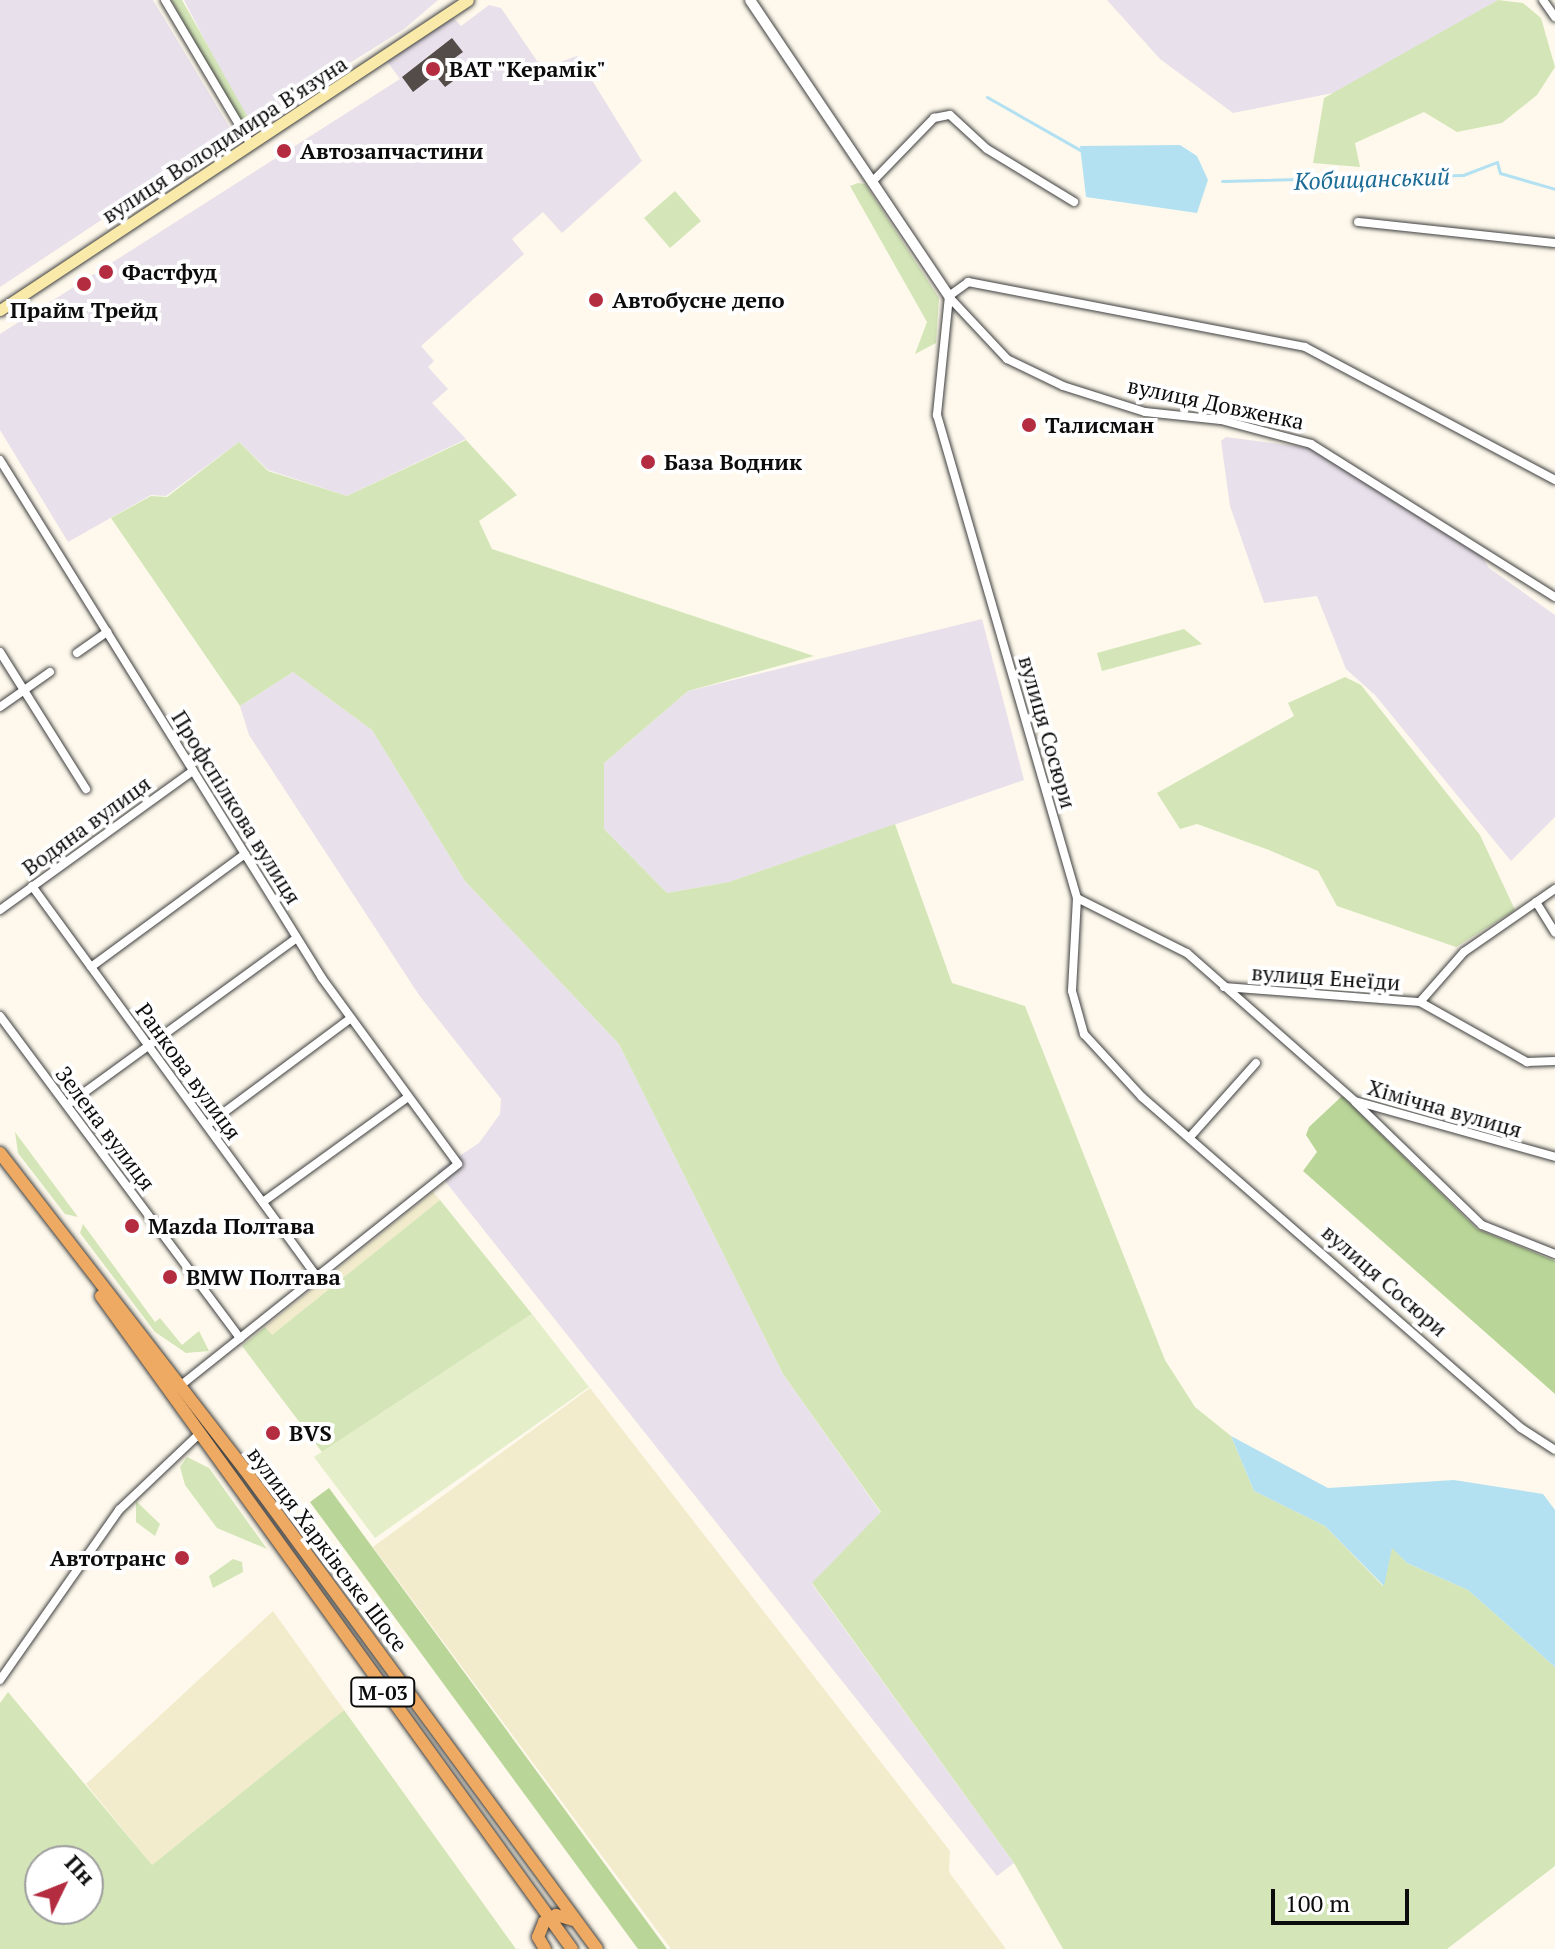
<!DOCTYPE html>
<html>
<head>
<meta charset="utf-8">
<style>
  body { margin:0 }
  #map { position:relative; width:1555px; height:1949px; overflow:hidden; background:#fef9ec; font-family:"PT Serif",serif }
  div>[style] { position:absolute }
  .industrial>* { inset:0; background:#e8e0ea }
  .farmland>* { inset:0; background:#f2eccd }
  .green>* { inset:0; background:#d4e6b8 }
  .forest>* { inset:0; background:#b9d698 }
  .pitch>* { inset:0; background:#e4eec9 }
  .water>* { inset:0; background:#b3e1f2 }
  .stream>* { height:3px; margin:-1.5px; padding:0 1.5px; transform-origin:1.5px; border-radius:1.5px; background:#b3e1f2 }
  .building>* { inset:0; background:#544c49 }
  .roads { filter:drop-shadow(0 0 2px #3f3f3f) drop-shadow(0 0 2px #3f3f3f) }
  .minor>* { height:8px; margin:-4px; padding:0 4px; transform-origin:4px; border-radius:4px; background:#fff }
  .tertiary>* { height:10px; margin:-5px; padding:0 5px; transform-origin:5px; border-radius:5px; background:#fff }
  .secondary>* { height:11px; margin:-5.5px; padding:0 5.5px; transform-origin:5.5px; border-radius:5.5px; background:#faeaaa }
  .trunk>* { height:12px; margin:-6px; padding:0 6px; transform-origin:6px; border-radius:6px; background:#eeaa62 }
  .dots>* { width:22px; height:22px; translate:-50% -50%; box-sizing:border-box; border:4px solid #fff; border-radius:50% }
  span { translate:-50% -50%; white-space:nowrap; text-align:center; line-height:1.15; -webkit-text-stroke:8px #fff; paint-order:stroke }
  .shield-label span { padding:2px 6px; background:#fff; border:2px solid; border-radius:6px; -webkit-text-stroke-width:0 }
  .shield-label { font-size:20px; color:#0c0c0c; font-weight:700 }
  .poi-label { font-size:22px; color:#0c0c0c; font-weight:700 }
  .left { translate:0 -50%; text-align:left }
  .right { translate:-100% -50%; text-align:right }
  .street-label { font-size:22px; color:#0c0c0c }
  .water-label { font-size:24px; color:#1d6c96; font-style:italic }
  .north { position:absolute; left:24px; top:1845px; width:80px; height:80px; box-sizing:border-box; background:#fff; border:2px solid #9e9e9e; border-radius:50%; rotate:47deg; font-size:22px; font-weight:700; line-height:32px; text-align:center; color:#0c0c0c }
  .north::after { content:''; display:block; margin:auto; width:28px; height:36px; background:#b42c3f; clip-path:polygon(50% 0,100% 100%,50% 72%,0 100%) }
  .scale { position:absolute; left:1271px; top:1889px; width:138px; height:36px; box-sizing:border-box; border:4px solid #0c0c0c; border-top:0; padding-left:10px; font-size:24px; line-height:28px; white-space:nowrap; color:#0c0c0c; -webkit-text-stroke:6px #fff; paint-order:stroke }
</style>
</head>
<body>
<div id="map">
  <div class="industrial">
    <div style="clip-path:polygon(0 0,153px 0,233px 133px,0 287px)"></div>
    <div style="clip-path:polygon(184px 0,438px 0,404px 29px,249px 126px)"></div>
    <div style="clip-path:polygon(1107px 0,1498px 0,1343px 91px,1233px 113px,1160px 59px)"></div>
    <div style="clip-path:polygon(489px 5px,501px 8px,537px 61px,552px 65px,577px 56px,642px 161px,562px 233px,543px 212px,512px 239px,524px 254px,421px 346px,434px 361px,428px 367px,448px 389px,432px 403px,466px 439px,347px 496px,268px 470px,239px 442px,166px 496px,151px 495px,68px 542px,0 430px,0 334px,400px 79px,386px 60px,450px 14px,461px 26px)"></div>
    <div style="clip-path:polygon(1226px 437px,1310px 448px,1478px 550px,1489px 568px,1555px 615px,1555px 817px,1511px 861px,1375px 695px,1346px 669px,1317px 596px,1264px 603px,1230px 506px,1221px 441px)"></div>
    <div style="clip-path:polygon(982px 619px,1024px 780px,729px 882px,667px 893px,604px 829px,604px 763px,688px 691px)"></div>
    <div style="clip-path:polygon(293px 672px,372px 730px,465px 881px,619px 1044px,783px 1374px,881px 1513px,812px 1584px,1014px 1863px,997px 1876px,437px 1171px,479px 1143px,500px 1114px,501px 1099px,419px 995px,249px 735px,240px 706px)"></div>
  </div>
  <div class="farmland">
    <div style="clip-path:polygon(433px 1192px,440px 1200px,271px 1336px,265px 1327px)"></div>
    <div style="clip-path:polygon(590px 1388px,950px 1851px,949px 1872px,1006px 1949px,671px 1949px,373px 1547px)"></div>
    <div style="clip-path:polygon(273px 1611px,344px 1710px,152px 1865px,86px 1784px)"></div>
  </div>
  <div class="green">
    <div style="clip-path:polygon(171px 0,182px 0,250px 121px,242px 125px)"></div>
    <div style="clip-path:polygon(1498px 0,1523px 3px,1541px 18px,1555px 67px,1537px 95px,1502px 123px,1457px 132px,1424px 112px,1355px 143px,1360px 167px,1313px 163px,1324px 98px)"></div>
    <div style="clip-path:polygon(858px 183px,865px 184px,939px 298px,936px 343px,915px 354px,927px 322px,850px 186px)"></div>
    <div style="clip-path:polygon(675px 191px,701px 221px,670px 248px,644px 218px)"></div>
    <div style="clip-path:polygon(466px 440px,517px 495px,479px 521px,492px 549px,814px 656px,688px 691px,604px 763px,604px 829px,667px 893px,729px 882px,895px 824px,952px 983px,1025px 1006px,1165px 1360px,1195px 1407px,1231px 1436px,1254px 1491px,1325px 1526px,1383px 1586px,1392px 1547px,1407px 1563px,1468px 1590px,1555px 1667px,1555px 1866px,1447px 1949px,1063px 1949px,1014px 1863px,812px 1583px,881px 1512px,783px 1374px,619px 1044px,465px 881px,372px 730px,293px 672px,240px 706px,111px 518px,151px 496px,167px 497px,239px 442px,268px 471px,347px 496px)"></div>
    <div style="clip-path:polygon(1184px 629px,1202px 644px,1102px 671px,1097px 653px)"></div>
    <div style="clip-path:polygon(1345px 677px,1361px 685px,1480px 835px,1515px 910px,1456px 947px,1337px 906px,1318px 871px,1269px 850px,1197px 824px,1180px 829px,1157px 793px,1294px 716px,1288px 703px)"></div>
    <div style="clip-path:polygon(15px 1132px,78px 1217px,65px 1214px,18px 1153px)"></div>
    <div style="clip-path:polygon(440px 1200px,532px 1314px,322px 1452px,242px 1346px,265px 1327px,272px 1335px)"></div>
    <div style="clip-path:polygon(83px 1224px,155px 1322px,160px 1318px,182px 1345px,199px 1331px,209px 1351px,186px 1353px,155px 1332px,80px 1233px)"></div>
    <div style="clip-path:polygon(187px 1457px,209px 1468px,267px 1549px,217px 1528px,185px 1485px,180px 1467px)"></div>
    <div style="clip-path:polygon(136px 1501px,160px 1524px,155px 1536px,136px 1522px)"></div>
    <div style="clip-path:polygon(233px 1559px,242px 1562px,243px 1572px,213px 1588px,209px 1576px)"></div>
    <div style="clip-path:polygon(evenodd,8px 1692px,152px 1865px,344px 1710px,516px 1949px,0 1949px,0 1703px,8px 1692px,40px 1861px,88px 1861px,88px 1909px,40px 1909px,40px 1861px)"></div>
  </div>
  <div class="forest">
    <div style="clip-path:polygon(1342px 1096px,1477px 1229px,1555px 1261px,1555px 1394px,1303px 1171px,1317px 1152px,1306px 1135px,1309px 1127px)"></div>
    <div style="clip-path:polygon(329px 1488px,667px 1949px,638px 1949px,310px 1502px)"></div>
  </div>
  <div class="pitch">
    <div style="clip-path:polygon(532px 1314px,589px 1387px,375px 1538px,314px 1457px)"></div>
  </div>
  <div class="water">
    <div style="clip-path:polygon(1180px 145px,1197px 156px,1208px 180px,1197px 213px,1086px 197px,1080px 146px)"></div>
    <div style="clip-path:polygon(1231px 1436px,1328px 1488px,1454px 1480px,1543px 1494px,1555px 1510px,1555px 1667px,1468px 1590px,1407px 1563px,1392px 1548px,1384px 1586px,1325px 1526px,1254px 1491px)"></div>
  </div>
  <div class="stream">
    <div style="left:987px;top:97px;width:112px;rotate:29.6deg"></div>
    <div style="left:1222px;top:181px;width:241px;rotate:-1.4deg"></div>
    <div style="left:1463px;top:175px;width:36px;rotate:-21deg"></div>
    <div style="left:1497px;top:162px;width:11px;rotate:75deg"></div>
    <div style="left:1500px;top:173px;width:57px;rotate:16.2deg"></div>
  </div>
  <div class="building">
    <div style="clip-path:polygon(452px 38px,463px 52px,449px 62px,460px 76px,445px 87px,435px 75px,413px 92px,402px 77px)"></div>
  </div>
  <div class="roads">
    <div class="minor">
      <div style="left:165px;top:0;width:169px;rotate:59.3deg"></div>
      <div style="left:1543px;top:0;width:21px;rotate:55deg"></div>
      <div style="left:873px;top:181px;width:88px;rotate:-45.9deg"></div>
      <div style="left:934px;top:118px;width:16px;rotate:-11deg"></div>
      <div style="left:950px;top:115px;width:50px;rotate:42.6deg"></div>
      <div style="left:987px;top:149px;width:102px;rotate:31.3deg"></div>
      <div style="left:1358px;top:222px;width:198px;rotate:6.1deg"></div>
      <div style="left:949px;top:296px;width:120px;rotate:95.8deg"></div>
      <div style="left:937px;top:415px;width:503px;rotate:73.84deg"></div>
      <div style="left:1077px;top:898px;width:93px;rotate:93.1deg"></div>
      <div style="left:1072px;top:991px;width:45px;rotate:74.4deg"></div>
      <div style="left:1084px;top:1034px;width:86px;rotate:47.4deg"></div>
      <div style="left:1142px;top:1097px;width:503px;rotate:41.13deg"></div>
      <div style="left:1521px;top:1428px;width:40px;rotate:32.9deg"></div>
      <div style="left:949px;top:296px;width:24px;rotate:-36deg"></div>
      <div style="left:968px;top:282px;width:343px;rotate:10.9deg"></div>
      <div style="left:1305px;top:347px;width:283px;rotate:28deg"></div>
      <div style="left:949px;top:297px;width:85px;rotate:46.9deg"></div>
      <div style="left:1007px;top:359px;width:62px;rotate:25.7deg"></div>
      <div style="left:1063px;top:386px;width:86px;rotate:17.6deg"></div>
      <div style="left:1145px;top:412px;width:76px;rotate:6deg"></div>
      <div style="left:1221px;top:420px;width:93px;rotate:14.9deg"></div>
      <div style="left:1311px;top:444px;width:288px;rotate:32.1deg"></div>
      <div style="left:0;top:460px;width:610px;rotate:58.13deg"></div>
      <div style="left:322px;top:978px;width:230px;rotate:53.8deg"></div>
      <div style="left:458px;top:1164px;width:356px;rotate:141.4deg"></div>
      <div style="left:0;top:652px;width:162px;rotate:57.9deg"></div>
      <div style="left:77px;top:653px;width:37px;rotate:-35deg"></div>
      <div style="left:0;top:707px;width:61px;rotate:-35deg"></div>
      <div style="left:32px;top:886px;width:484px;rotate:53.9deg"></div>
      <div style="left:1077px;top:898px;width:123px;rotate:26.6deg"></div>
      <div style="left:1187px;top:953px;width:224px;rotate:41.4deg"></div>
      <div style="left:1355px;top:1101px;width:208px;rotate:15.6deg"></div>
      <div style="left:1536px;top:902px;width:36px;rotate:58deg"></div>
      <div style="left:0;top:910px;width:238px;rotate:-35.8deg"></div>
      <div style="left:91px;top:967px;width:191px;rotate:-36.3deg"></div>
      <div style="left:1224px;top:987px;width:197px;rotate:4.4deg"></div>
      <div style="left:1420px;top:1002px;width:123px;rotate:29.3deg"></div>
      <div style="left:1527px;top:1062px;width:28px;rotate:-2deg"></div>
      <div style="left:1420px;top:1002px;width:67px;rotate:-48.7deg"></div>
      <div style="left:1464px;top:952px;width:111px;rotate:-34.7deg"></div>
      <div style="left:0;top:1016px;width:402px;rotate:53.3deg"></div>
      <div style="left:1356px;top:1103px;width:175px;rotate:44.1deg"></div>
      <div style="left:1482px;top:1225px;width:79px;rotate:21.7deg"></div>
      <div style="left:67px;top:1105px;width:284px;rotate:-36deg"></div>
      <div style="left:207px;top:1125px;width:179px;rotate:-36.6deg"></div>
      <div style="left:1190px;top:1137px;width:99px;rotate:-48.3deg"></div>
      <div style="left:263px;top:1202px;width:179px;rotate:-35.9deg"></div>
      <div style="left:0;top:1680px;width:208px;rotate:-55deg"></div>
      <div style="left:119px;top:1510px;width:108px;rotate:-43.5deg"></div>
    </div>
    <div class="tertiary">
      <div style="left:750px;top:0;width:357px;rotate:56.1deg"></div>
    </div>
    <div class="secondary">
      <div style="left:0;top:310px;width:561px;rotate:-33.52deg"></div>
    </div>
    <div class="trunk">
      <div style="left:0;top:1153px;width:401px;rotate:52.3deg"></div>
      <div style="left:245px;top:1470px;width:594px;rotate:53.69deg"></div>
      <div style="left:101px;top:1296px;width:805px;rotate:54.2deg"></div>
      <div style="left:545px;top:1949px;width:14px;rotate:-120deg"></div>
      <div style="left:538px;top:1937px;width:16px;rotate:-68deg"></div>
      <div style="left:544px;top:1922px;width:14px;rotate:-30deg"></div>
      <div style="left:556px;top:1915px;width:19px;rotate:16deg"></div>
    </div>
  </div>
  <div class="dots">
    <div style="left:433px;top:69px;background:#b42c3f"></div>
    <div style="left:284px;top:151px;background:#b42c3f"></div>
    <div style="left:106px;top:272px;background:#b42c3f"></div>
    <div style="left:84px;top:284px;background:#b42c3f"></div>
    <div style="left:596px;top:300px;background:#b42c3f"></div>
    <div style="left:1029px;top:425px;background:#b42c3f"></div>
    <div style="left:648px;top:462px;background:#b42c3f"></div>
    <div style="left:132px;top:1226px;background:#b42c3f"></div>
    <div style="left:170px;top:1277px;background:#b42c3f"></div>
    <div style="left:273px;top:1433px;background:#b42c3f"></div>
    <div style="left:182px;top:1558px;background:#b42c3f"></div>
  </div>
  <div class="shield-label">
    <span style="left:383px;top:1692px">М-03</span>
  </div>
  <div class="poi-label">
    <span class="left" style="left:449px;top:69px">ВАТ "Керамік"</span>
    <span class="left" style="left:300px;top:151px">Автозапчастини</span>
    <span class="left" style="left:122px;top:272px">Фастфуд</span>
    <span class="left" style="left:612px;top:300px">Автобусне депо</span>
    <span style="left:84px;top:310px">Прайм Трейд</span>
    <span class="left" style="left:1045px;top:425px">Талисман</span>
    <span class="left" style="left:664px;top:462px">База Водник</span>
    <span class="left" style="left:148px;top:1226px">Mazda Полтава</span>
    <span class="left" style="left:186px;top:1277px">BMW Полтава</span>
    <span class="left" style="left:289px;top:1433px">BVS</span>
    <span class="right" style="left:166px;top:1558px">Автотранс</span>
  </div>
  <div class="street-label">
    <span style="left:224px;top:139px;rotate:-33deg">вулиця Володимира В'язуна</span>
    <span style="left:1216px;top:403px;rotate:12deg">вулиця Довженка</span>
    <span style="left:1048px;top:732px;rotate:74deg">вулиця Сосюри</span>
    <span style="left:237px;top:807px;rotate:58deg">Профспілкова вулиця</span>
    <span style="left:86px;top:825px;rotate:-36deg">Водяна вулиця</span>
    <span style="left:1326px;top:977px;rotate:4deg">вулиця Енеїди</span>
    <span style="left:189px;top:1071px;rotate:54deg">Ранкова вулиця</span>
    <span style="left:1445px;top:1108px;rotate:16deg">Хімічна вулиця</span>
    <span style="left:106px;top:1128px;rotate:53deg">Зелена вулиця</span>
    <span style="left:1385px;top:1280px;rotate:41deg">вулиця Сосюри</span>
    <span style="left:328px;top:1549px;rotate:53deg">вулиця Харківське Шосе</span>
  </div>
  <div class="water-label">
    <span style="left:1372px;top:179px;rotate:-2deg">Кобищанський</span>
  </div>
  <div class="north">Пн</div>
  <div class="scale">100 m</div>
</div>
</body>
</html>
